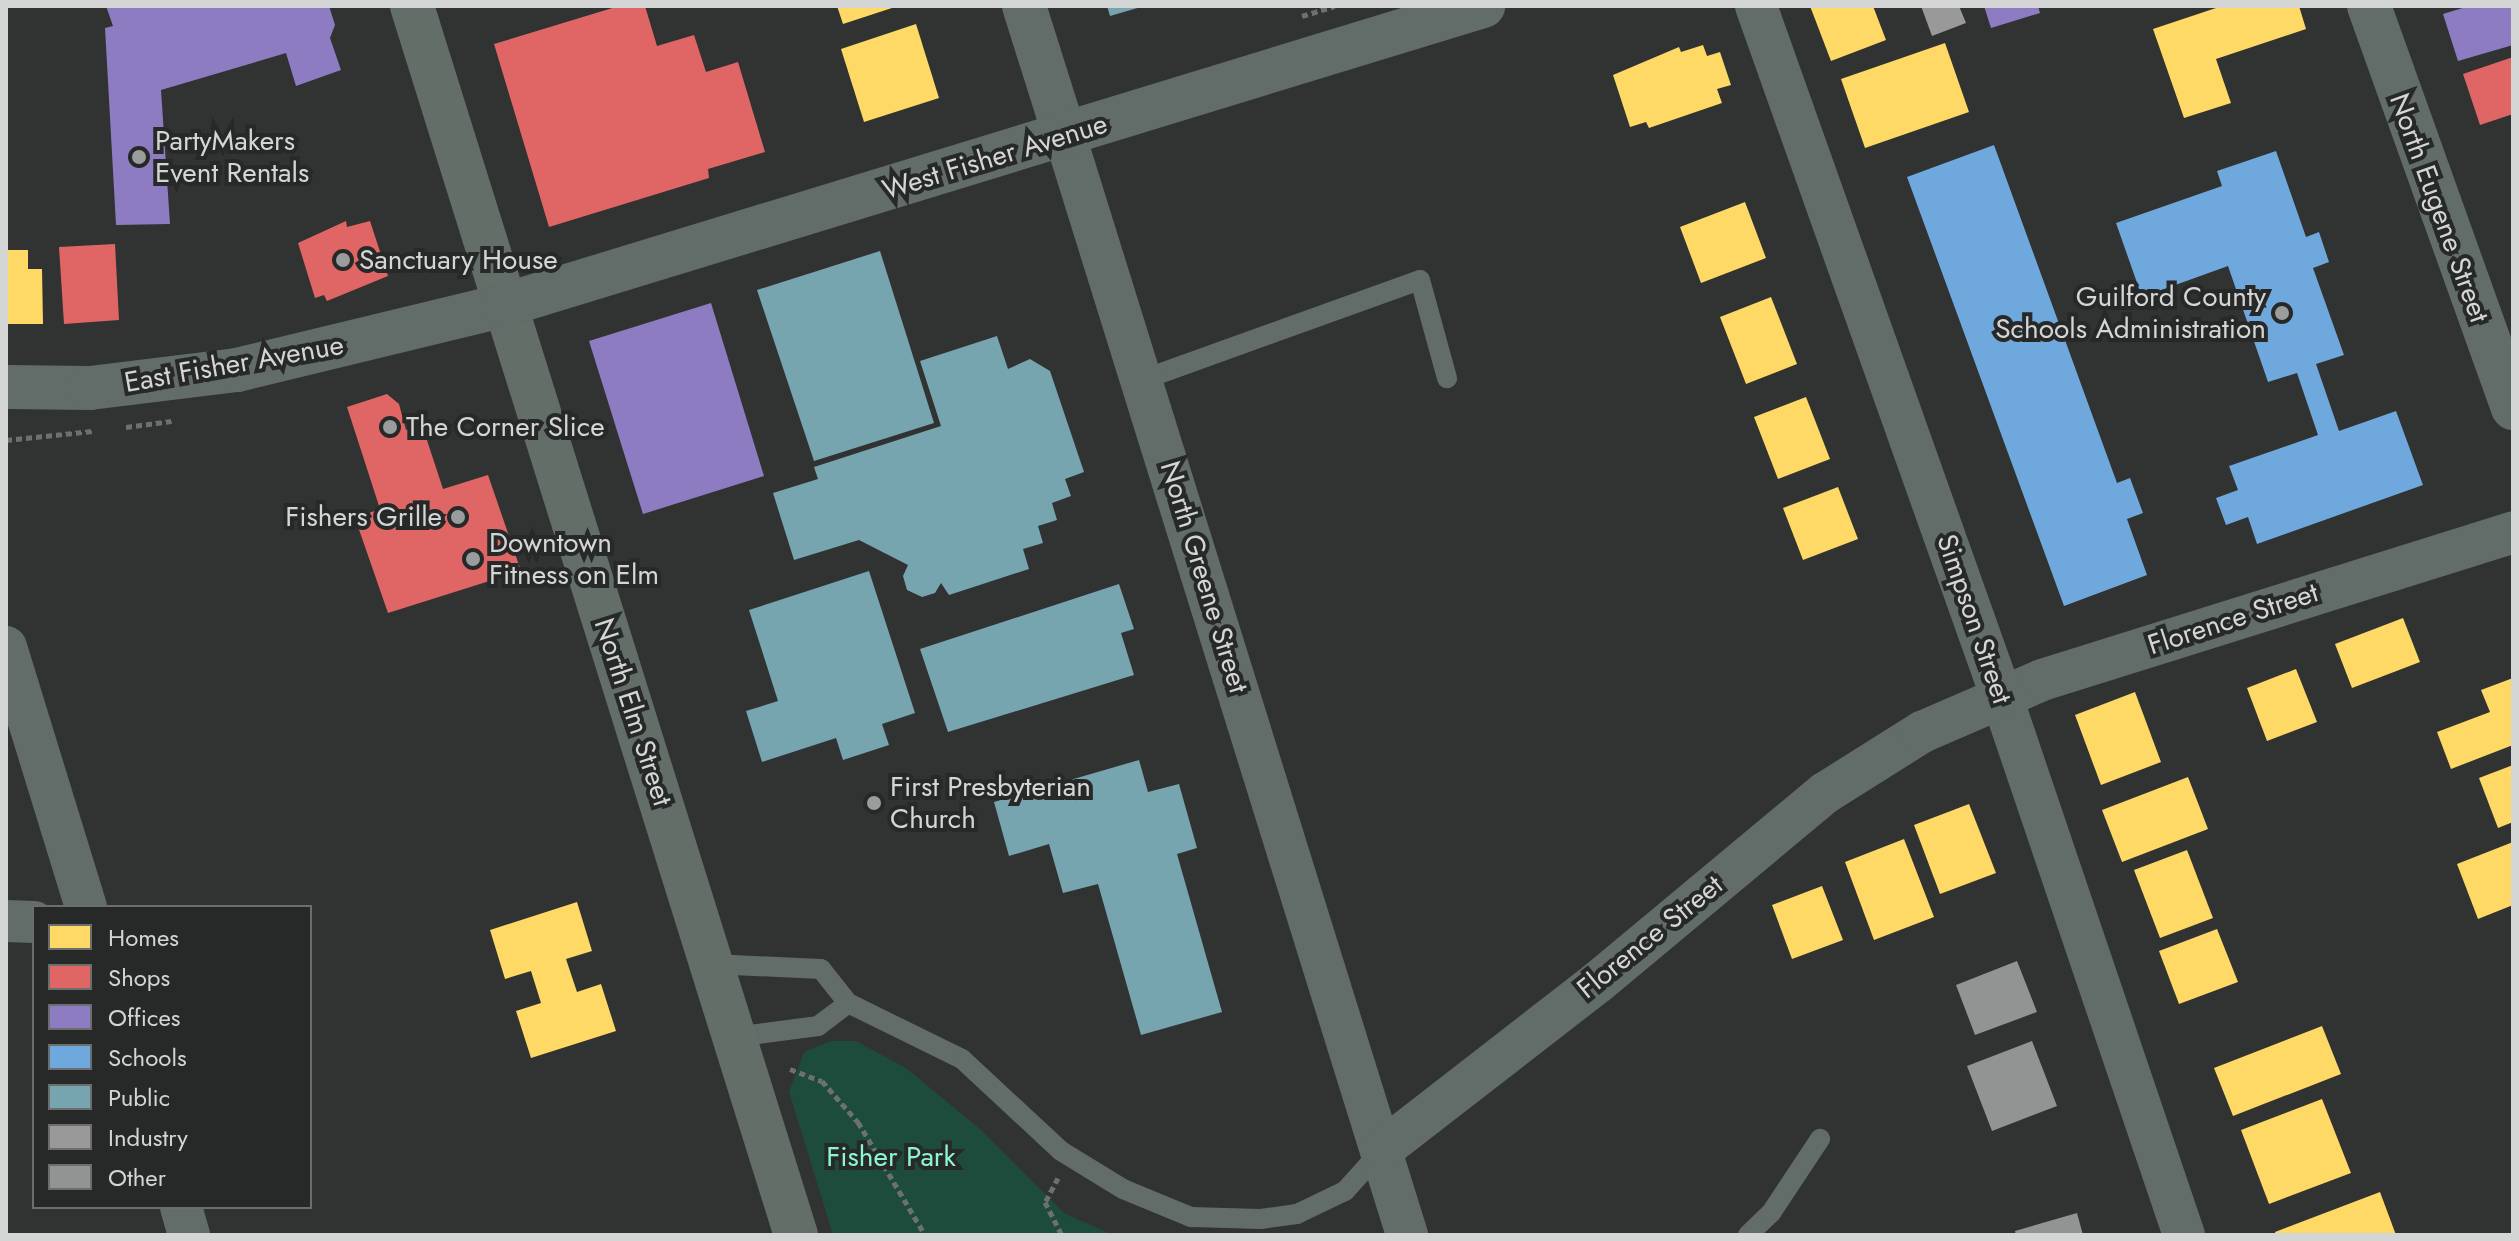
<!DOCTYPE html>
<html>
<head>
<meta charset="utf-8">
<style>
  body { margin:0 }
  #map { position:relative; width:2519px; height:1241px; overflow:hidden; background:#313232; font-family:Jost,sans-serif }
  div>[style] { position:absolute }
  .green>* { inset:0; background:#1d4b3c }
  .homes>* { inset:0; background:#ffd966 }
  .shops>* { inset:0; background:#e06666 }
  .offices>* { inset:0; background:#8e7cc3 }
  .schools>* { inset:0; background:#6fa8dc }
  .public>* { inset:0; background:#76a5af }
  .industry>* { inset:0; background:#999 }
  .building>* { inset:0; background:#929493 }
  .path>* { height:5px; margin-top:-2.5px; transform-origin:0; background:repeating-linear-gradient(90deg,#6c716f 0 6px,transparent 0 10px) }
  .service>* { height:20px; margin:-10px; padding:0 10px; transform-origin:10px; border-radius:10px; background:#626c68 }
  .minor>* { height:42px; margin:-21px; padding:0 21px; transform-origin:21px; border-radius:21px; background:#626c68 }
  .tertiary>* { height:44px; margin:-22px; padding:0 22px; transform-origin:22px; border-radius:22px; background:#626c68 }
  .secondary>* { height:44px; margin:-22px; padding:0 22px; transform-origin:22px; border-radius:22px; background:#646e69 }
  .primary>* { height:44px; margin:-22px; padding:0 22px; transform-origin:22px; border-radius:22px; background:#626c68 }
  .dots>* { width:22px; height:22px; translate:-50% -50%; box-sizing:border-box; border:4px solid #262928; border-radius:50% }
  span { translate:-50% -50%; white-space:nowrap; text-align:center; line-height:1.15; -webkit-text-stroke:8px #262928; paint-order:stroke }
  .poi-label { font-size:28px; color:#d4d6d5 }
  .left { translate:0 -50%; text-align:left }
  .right { translate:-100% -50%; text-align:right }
  .street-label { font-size:28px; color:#d4d6d5 }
  .park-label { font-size:28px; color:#8af5cf }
  .frame { position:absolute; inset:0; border:8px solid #d4d6d5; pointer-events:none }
  .legend { position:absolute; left:32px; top:905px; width:280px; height:304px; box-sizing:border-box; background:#262928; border:2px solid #6c6e6d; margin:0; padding:10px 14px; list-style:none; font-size:24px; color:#d4d6d5 }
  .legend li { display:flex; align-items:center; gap:16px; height:40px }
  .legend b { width:40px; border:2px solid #6c6e6d }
</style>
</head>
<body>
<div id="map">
  <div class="green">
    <div style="clip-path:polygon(831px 1041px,856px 1041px,906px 1068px,980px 1129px,1064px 1213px,1113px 1235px,833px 1235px,789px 1092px,804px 1052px)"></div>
  </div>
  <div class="homes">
    <div style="clip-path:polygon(837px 6px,895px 6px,895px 7px,843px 24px)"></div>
    <div style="clip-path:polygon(1810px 6px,1873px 6px,1886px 40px,1831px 61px)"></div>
    <div style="clip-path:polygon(2222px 6px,2299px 6px,2306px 29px,2216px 59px,2231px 103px,2184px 118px,2153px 29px)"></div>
    <div style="clip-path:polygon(916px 24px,939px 98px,864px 122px,841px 49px)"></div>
    <div style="clip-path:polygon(1945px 43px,1969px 112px,1865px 148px,1841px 79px)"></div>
    <div style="clip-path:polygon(1703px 45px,1707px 56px,1720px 52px,1731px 85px,1717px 89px,1722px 103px,1649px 128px,1646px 122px,1630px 127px,1613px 75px,1679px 47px,1681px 52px)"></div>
    <div style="clip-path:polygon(1745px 202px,1766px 258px,1701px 283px,1680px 227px)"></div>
    <div style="clip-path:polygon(6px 250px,28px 250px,28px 269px,42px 269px,43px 324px,6px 324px)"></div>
    <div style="clip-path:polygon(1771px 297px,1797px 364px,1746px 384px,1720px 317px)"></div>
    <div style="clip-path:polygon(1806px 397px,1830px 459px,1778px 479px,1754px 417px)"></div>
    <div style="clip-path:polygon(1838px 487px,1858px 539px,1803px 560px,1783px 508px)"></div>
    <div style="clip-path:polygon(2403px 618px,2420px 662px,2352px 688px,2335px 644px)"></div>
    <div style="clip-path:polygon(2296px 669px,2317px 722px,2267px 741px,2247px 688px)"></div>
    <div style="clip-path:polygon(2513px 678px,2513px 745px,2451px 769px,2437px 732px,2490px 712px,2481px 690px)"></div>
    <div style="clip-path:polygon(2135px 692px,2161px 762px,2101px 785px,2075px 715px)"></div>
    <div style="clip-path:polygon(2513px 765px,2513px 822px,2498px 828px,2479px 778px)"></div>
    <div style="clip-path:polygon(2188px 777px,2208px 829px,2122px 862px,2102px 810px)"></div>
    <div style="clip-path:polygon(1969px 804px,1996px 873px,1940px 894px,1914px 825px)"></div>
    <div style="clip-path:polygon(1904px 839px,1934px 917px,1874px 940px,1845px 862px)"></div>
    <div style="clip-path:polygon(2513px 842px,2513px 905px,2478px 919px,2457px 864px)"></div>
    <div style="clip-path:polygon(2187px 850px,2213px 918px,2160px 938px,2134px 870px)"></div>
    <div style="clip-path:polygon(1822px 886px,1843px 940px,1792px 959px,1772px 905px)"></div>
    <div style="clip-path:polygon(577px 902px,592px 951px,566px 959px,577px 992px,601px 984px,616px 1031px,531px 1058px,516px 1011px,541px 1003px,531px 971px,505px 979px,490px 930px)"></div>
    <div style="clip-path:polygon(2217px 929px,2238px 982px,2179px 1004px,2159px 951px)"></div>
    <div style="clip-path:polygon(2322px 1026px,2341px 1074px,2233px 1116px,2214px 1068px)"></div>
    <div style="clip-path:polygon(2322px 1099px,2351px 1173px,2269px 1204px,2241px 1130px)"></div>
    <div style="clip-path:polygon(2380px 1192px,2396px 1235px,2276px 1235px,2275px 1232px)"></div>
  </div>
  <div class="shops">
    <div style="clip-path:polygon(619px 6px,645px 6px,657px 46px,694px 35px,706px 72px,738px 62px,765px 152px,708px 169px,709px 178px,549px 227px,494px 44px)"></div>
    <div style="clip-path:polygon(2513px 57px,2513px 114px,2480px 125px,2463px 74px)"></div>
    <div style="clip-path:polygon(346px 221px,347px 227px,370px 221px,388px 276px,327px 301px,324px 295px,315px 298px,298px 243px)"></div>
    <div style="clip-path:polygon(115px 244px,119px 320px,64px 324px,59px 247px)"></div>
    <div style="clip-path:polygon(387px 394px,399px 404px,406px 430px,422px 425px,443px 489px,488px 475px,521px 571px,388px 613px,355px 518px,380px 509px,347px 407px)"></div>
  </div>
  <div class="offices">
    <div style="clip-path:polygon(106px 6px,329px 6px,335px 25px,330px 38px,341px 70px,296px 86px,286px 53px,161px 90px,170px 224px,116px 225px,105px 28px,113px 26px)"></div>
    <div style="clip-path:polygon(1984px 6px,2038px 6px,2040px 13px,1991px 28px)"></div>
    <div style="clip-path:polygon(2469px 6px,2513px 6px,2513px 45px,2458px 61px,2443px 14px)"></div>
    <div style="clip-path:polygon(711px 303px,764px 476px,643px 514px,589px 341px)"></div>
  </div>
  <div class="schools">
    <div style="clip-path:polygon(1994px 145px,2117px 483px,2130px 478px,2143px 513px,2127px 519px,2147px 575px,2064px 606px,1907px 177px)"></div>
    <div style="clip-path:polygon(2276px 151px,2306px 237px,2319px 232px,2329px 262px,2313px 268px,2344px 355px,2316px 364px,2339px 431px,2396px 411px,2423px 485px,2257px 544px,2248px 517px,2226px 525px,2216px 498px,2238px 490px,2229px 466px,2318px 435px,2297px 373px,2268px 382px,2228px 266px,2142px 297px,2116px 223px,2222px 186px,2217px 171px)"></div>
  </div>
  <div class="public">
    <div style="clip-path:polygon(1107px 6px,1141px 6px,1141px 7px,1110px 16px)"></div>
    <div style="clip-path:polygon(880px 251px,934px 423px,814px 461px,757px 290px)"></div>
    <div style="clip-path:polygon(997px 336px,1008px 369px,1030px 359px,1050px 371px,1084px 472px,1065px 479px,1071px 496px,1052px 503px,1057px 520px,1038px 526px,1043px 543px,1023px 549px,1029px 569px,949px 595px,941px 583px,935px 593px,922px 597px,907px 590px,903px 576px,908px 565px,859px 540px,794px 560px,773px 493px,818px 479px,814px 467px,941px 426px,920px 361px)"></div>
    <div style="clip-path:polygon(869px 571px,915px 713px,882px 724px,889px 745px,843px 760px,836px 738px,762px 762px,746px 711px,778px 701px,749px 610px)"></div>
    <div style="clip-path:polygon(1119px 584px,1134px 629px,1121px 633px,1134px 675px,948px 732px,920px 649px)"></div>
    <div style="clip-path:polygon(1139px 760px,1148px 792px,1179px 784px,1197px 848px,1177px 854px,1222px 1012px,1141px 1035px,1098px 884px,1063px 893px,1049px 844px,1009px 856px,994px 802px)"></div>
  </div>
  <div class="industry">
    <div style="clip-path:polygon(1921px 6px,1959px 6px,1966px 23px,1932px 36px)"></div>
  </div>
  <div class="building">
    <div style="clip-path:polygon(2017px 961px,2037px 1012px,1975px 1035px,1956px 985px)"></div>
    <div style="clip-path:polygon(2032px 1041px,2057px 1106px,1992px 1131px,1967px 1066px)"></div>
    <div style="clip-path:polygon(2077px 1213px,2083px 1235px,2016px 1235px,2015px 1231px)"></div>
  </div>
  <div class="path">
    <div style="left:1302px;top:16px;width:34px;rotate:-17deg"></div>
    <div style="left:126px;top:427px;width:46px;rotate:-7.4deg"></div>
    <div style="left:6px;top:440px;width:87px;rotate:-5.9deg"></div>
    <div style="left:790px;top:1069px;width:34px;rotate:21deg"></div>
    <div style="left:822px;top:1081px;width:55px;rotate:48.7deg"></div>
    <div style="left:858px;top:1122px;width:131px;rotate:59.3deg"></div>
    <div style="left:1058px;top:1178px;width:27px;rotate:118deg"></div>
    <div style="left:1045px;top:1202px;width:37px;rotate:63deg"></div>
  </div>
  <div class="service">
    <div style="left:1142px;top:380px;width:295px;rotate:-19.8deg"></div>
    <div style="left:1420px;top:280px;width:102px;rotate:74.6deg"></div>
    <div style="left:713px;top:964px;width:108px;rotate:2.7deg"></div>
    <div style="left:821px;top:969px;width:43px;rotate:51.5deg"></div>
    <div style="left:848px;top:1003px;width:127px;rotate:26.2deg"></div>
    <div style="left:962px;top:1059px;width:135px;rotate:42.9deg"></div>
    <div style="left:1061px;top:1151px;width:73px;rotate:31.5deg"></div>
    <div style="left:1123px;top:1189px;width:74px;rotate:22.4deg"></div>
    <div style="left:1191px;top:1217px;width:70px;rotate:1.6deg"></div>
    <div style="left:1261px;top:1219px;width:36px;rotate:-8deg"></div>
    <div style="left:1297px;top:1214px;width:53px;rotate:-25.6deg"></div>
    <div style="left:1345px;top:1191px;width:54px;rotate:-48deg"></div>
    <div style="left:735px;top:1037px;width:84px;rotate:-7.5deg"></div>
    <div style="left:818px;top:1026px;width:38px;rotate:-37deg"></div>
    <div style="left:1748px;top:1235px;width:32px;rotate:-44deg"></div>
    <div style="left:1771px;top:1213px;width:89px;rotate:-56.5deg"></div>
  </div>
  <div class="minor">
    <div style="left:1756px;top:6px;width:734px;rotate:70.43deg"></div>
    <div style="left:2002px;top:698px;width:567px;rotate:71.28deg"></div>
    <div style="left:1065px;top:136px;width:1151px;rotate:72.71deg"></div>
    <div style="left:6px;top:647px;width:272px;rotate:72.9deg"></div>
    <div style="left:6px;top:921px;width:28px;rotate:2deg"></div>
    <div style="left:1384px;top:1148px;width:271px;rotate:-37.8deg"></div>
    <div style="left:1598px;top:982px;width:295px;rotate:-39.8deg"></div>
    <div style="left:1825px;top:793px;width:115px;rotate:-32.2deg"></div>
    <div style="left:1922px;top:732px;width:131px;rotate:-23.4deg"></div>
    <div style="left:2042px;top:680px;width:494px;rotate:-17.4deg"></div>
    <div style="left:181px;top:1207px;width:29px;rotate:74deg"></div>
  </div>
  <div class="tertiary">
    <div style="left:1024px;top:6px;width:136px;rotate:72.5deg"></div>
    <div style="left:2369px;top:6px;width:427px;rotate:70.3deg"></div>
  </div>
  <div class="secondary">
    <div style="left:412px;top:6px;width:1288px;rotate:72.65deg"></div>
  </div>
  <div class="primary">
    <div style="left:6px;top:387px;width:84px;rotate:0.7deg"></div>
    <div style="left:90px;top:388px;width:148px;rotate:-7deg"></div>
    <div style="left:237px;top:370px;width:276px;rotate:-13.6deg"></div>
    <div style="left:505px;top:305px;width:1023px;rotate:-17deg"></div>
  </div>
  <div class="dots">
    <div style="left:139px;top:157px;background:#9b9d9c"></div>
    <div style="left:343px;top:260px;background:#9b9d9c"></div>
    <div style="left:2282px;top:313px;background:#9b9d9c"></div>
    <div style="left:390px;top:427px;background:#9b9d9c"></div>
    <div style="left:458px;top:517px;background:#9b9d9c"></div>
    <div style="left:473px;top:559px;background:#9b9d9c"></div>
    <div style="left:874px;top:803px;background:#9b9d9c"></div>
  </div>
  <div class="poi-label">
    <span class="left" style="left:155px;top:157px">PartyMakers<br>Event Rentals</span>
    <span class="left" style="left:359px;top:260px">Sanctuary House</span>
    <span class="right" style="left:2266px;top:313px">Guilford County<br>Schools Administration</span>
    <span class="left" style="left:406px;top:427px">The Corner Slice</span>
    <span class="right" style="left:442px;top:517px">Fishers Grille</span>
    <span class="left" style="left:489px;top:559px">Downtown<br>Fitness on Elm</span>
    <span class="left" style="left:890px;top:803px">First Presbyterian<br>Church</span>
  </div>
  <div class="street-label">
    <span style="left:995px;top:157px;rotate:-17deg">West Fisher Avenue</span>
    <span style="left:2439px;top:208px;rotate:70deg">North Eugene Street</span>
    <span style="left:234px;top:364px;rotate:-10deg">East Fisher Avenue</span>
    <span style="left:1204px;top:577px;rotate:73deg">North Greene Street</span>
    <span style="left:1974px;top:619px;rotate:71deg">Simpson Street</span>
    <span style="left:2233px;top:619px;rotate:-18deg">Florence Street</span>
    <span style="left:633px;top:712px;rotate:72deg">North Elm Street</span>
    <span style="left:1650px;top:937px;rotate:-39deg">Florence Street</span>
  </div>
  <div class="park-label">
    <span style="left:891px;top:1157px">Fisher Park</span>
  </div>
  <div class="frame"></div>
  <ul class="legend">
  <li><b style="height:22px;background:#ffd966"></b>Homes</li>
  <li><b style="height:22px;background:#e06666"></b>Shops</li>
  <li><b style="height:22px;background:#8e7cc3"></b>Offices</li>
  <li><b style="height:22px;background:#6fa8dc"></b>Schools</li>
  <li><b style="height:22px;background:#76a5af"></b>Public</li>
  <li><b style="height:22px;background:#999"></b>Industry</li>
  <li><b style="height:22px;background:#929493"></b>Other</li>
  </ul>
</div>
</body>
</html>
